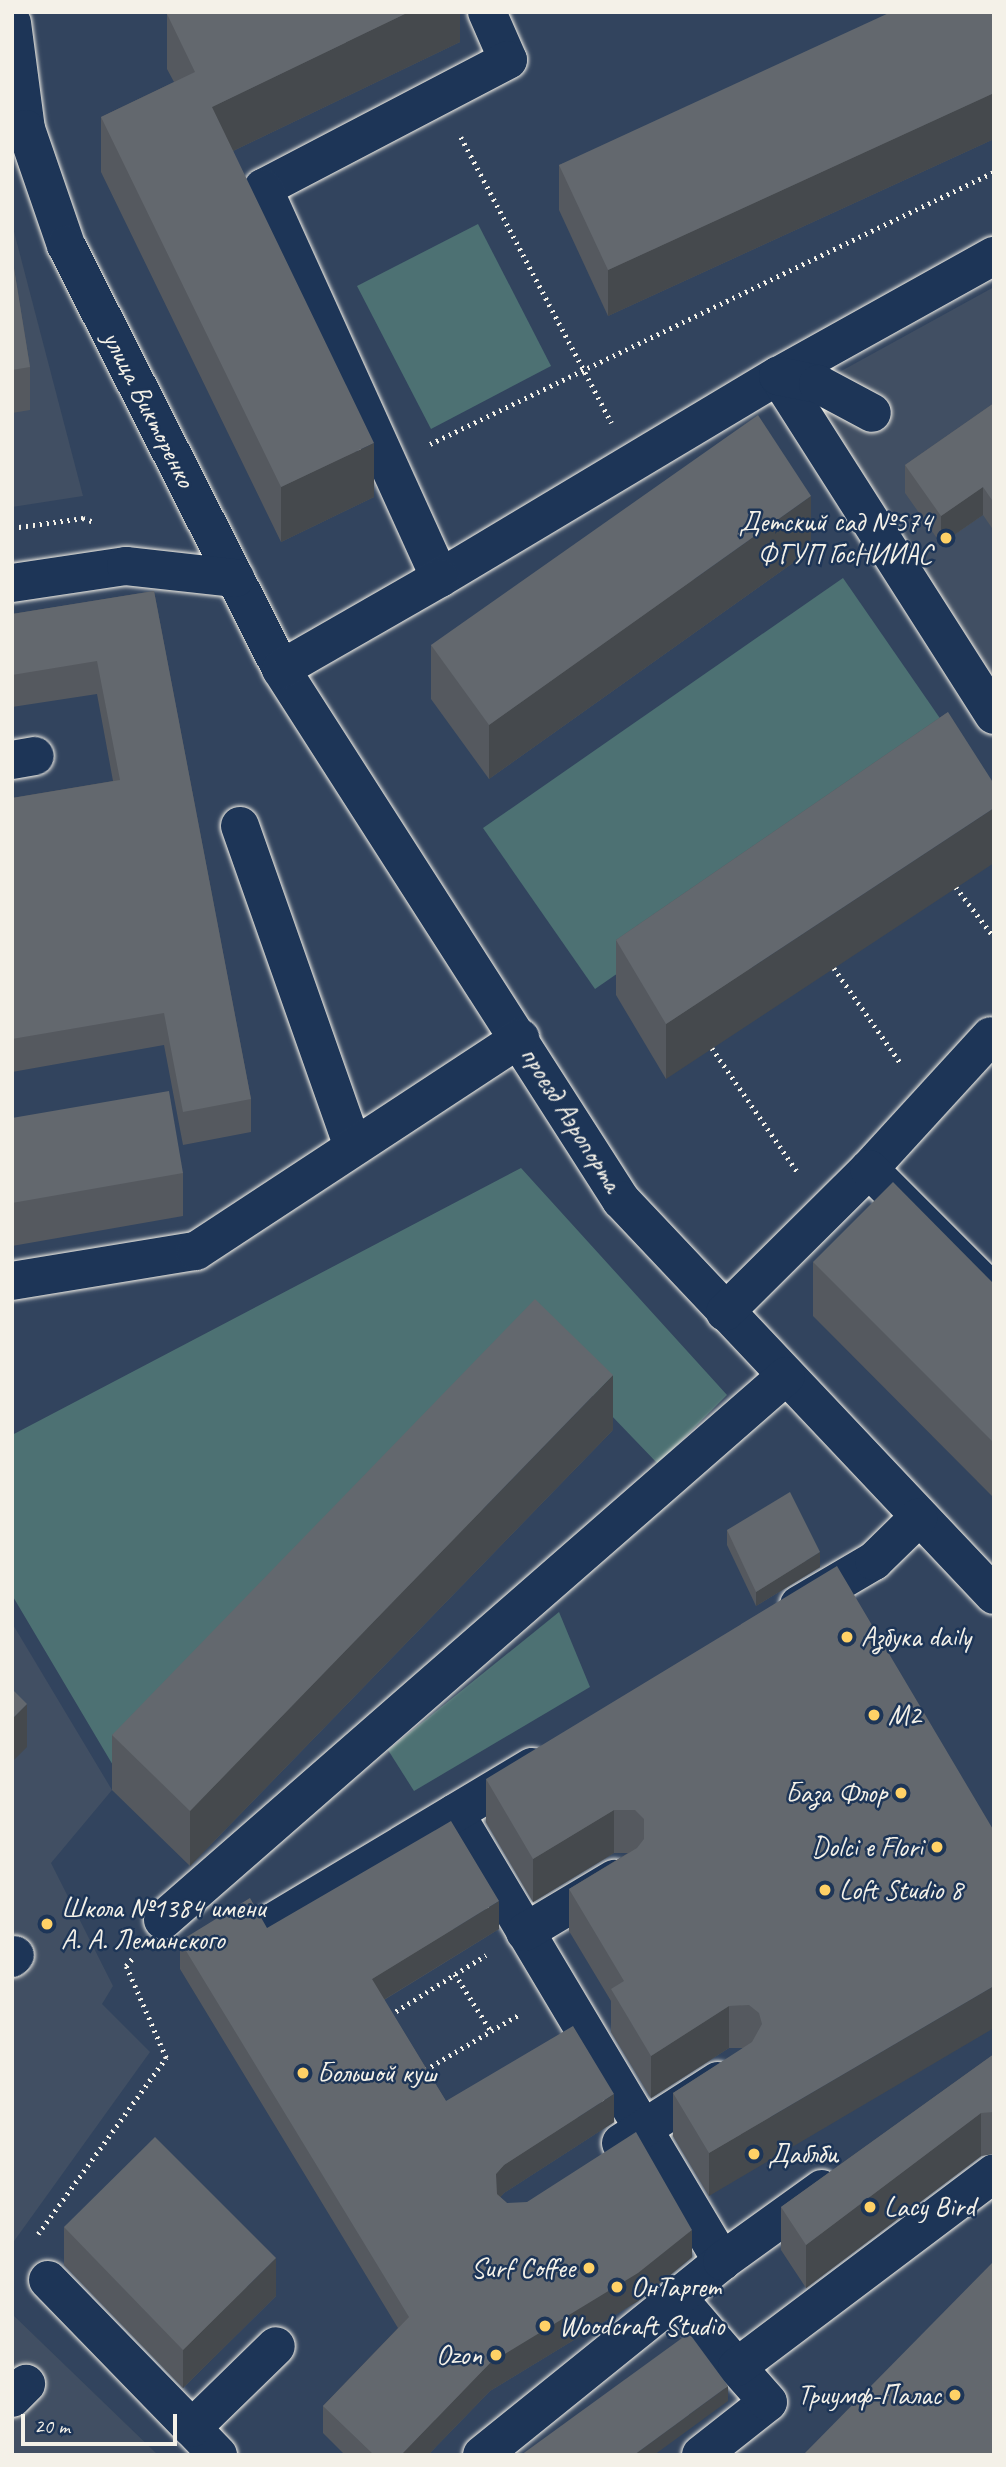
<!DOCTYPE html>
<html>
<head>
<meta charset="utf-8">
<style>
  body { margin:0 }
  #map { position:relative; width:1006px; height:2467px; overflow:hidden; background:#32445e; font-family:Caveat,sans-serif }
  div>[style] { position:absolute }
  .built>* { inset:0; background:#414f63 }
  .green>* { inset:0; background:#4d7173 }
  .path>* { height:4.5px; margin-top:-2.25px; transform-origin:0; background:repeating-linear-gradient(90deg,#f4f1e8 0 2px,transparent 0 7px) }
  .roads { filter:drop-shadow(0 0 2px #f4f1e8) drop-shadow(0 0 2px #f4f1e8) }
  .minor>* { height:38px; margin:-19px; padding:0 19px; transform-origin:19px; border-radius:19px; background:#1d3557 }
  .wall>* { inset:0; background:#55595f }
  .shaded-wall>* { inset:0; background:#45494d }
  .building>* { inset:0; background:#63686e }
  .dots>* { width:19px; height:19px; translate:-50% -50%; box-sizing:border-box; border:4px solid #1d3557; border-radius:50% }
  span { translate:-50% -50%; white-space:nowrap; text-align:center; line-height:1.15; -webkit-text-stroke:5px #1d3557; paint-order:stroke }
  .street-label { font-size:28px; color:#f4f1e8 }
  .poi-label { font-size:28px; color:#f4f1e8 }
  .right { translate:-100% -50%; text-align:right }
  .left { translate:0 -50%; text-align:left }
  .frame { position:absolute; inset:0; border:14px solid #f4f1e8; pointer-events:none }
  .scale { position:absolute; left:21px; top:2414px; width:156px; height:32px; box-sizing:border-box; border:4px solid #f4f1e8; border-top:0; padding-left:9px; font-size:21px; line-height:24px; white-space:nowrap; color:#f4f1e8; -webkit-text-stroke:5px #1d3557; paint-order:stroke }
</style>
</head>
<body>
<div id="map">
  <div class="built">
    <div style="clip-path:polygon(12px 224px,83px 496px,12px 507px)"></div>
    <div style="clip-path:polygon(994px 287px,994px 684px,803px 392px)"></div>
    <div style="clip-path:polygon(12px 1623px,112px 1790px,51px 1863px,113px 1986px,102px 2004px,150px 2052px,12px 2244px)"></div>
    <div style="clip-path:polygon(12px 2314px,158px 2455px,12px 2455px)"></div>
  </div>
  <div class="green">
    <div style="clip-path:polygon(478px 224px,551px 366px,431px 429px,357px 286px)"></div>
    <div style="clip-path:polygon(843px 578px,955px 740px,595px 989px,483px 828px)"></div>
    <div style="clip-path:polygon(521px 1168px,727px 1395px,658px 1464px,535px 1336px,114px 1767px,12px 1595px,12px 1435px)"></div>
    <div style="clip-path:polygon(559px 1612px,590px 1687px,414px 1791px,388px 1750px)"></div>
  </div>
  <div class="path">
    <div style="left:461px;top:137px;width:323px;rotate:62.2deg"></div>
    <div style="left:430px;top:444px;width:626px;rotate:-25.75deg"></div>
    <div style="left:12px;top:528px;width:72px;rotate:-8deg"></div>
    <div style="left:83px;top:518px;width:12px;rotate:20deg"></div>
    <div style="left:956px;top:887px;width:63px;rotate:52.8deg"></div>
    <div style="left:834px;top:968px;width:118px;rotate:55deg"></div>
    <div style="left:712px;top:1048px;width:153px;rotate:55.4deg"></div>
    <div style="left:455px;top:1974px;width:67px;rotate:57.7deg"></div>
    <div style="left:390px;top:2015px;width:113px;rotate:-32deg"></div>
    <div style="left:425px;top:2070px;width:110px;rotate:-30.5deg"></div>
    <div style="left:38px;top:2234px;width:218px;rotate:-54deg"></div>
    <div style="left:166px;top:2058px;width:100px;rotate:-113.5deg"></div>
    <div style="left:126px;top:1966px;width:13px;rotate:-51deg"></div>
  </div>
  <div class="roads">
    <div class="minor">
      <div style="left:487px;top:12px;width:52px;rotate:66.4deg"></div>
      <div style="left:508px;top:60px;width:276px;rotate:152.4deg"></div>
      <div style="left:263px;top:188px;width:428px;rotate:65.6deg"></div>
      <div style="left:440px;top:578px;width:394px;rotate:-30.9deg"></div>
      <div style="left:778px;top:376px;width:402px;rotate:57.5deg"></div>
      <div style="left:12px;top:23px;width:107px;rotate:82.5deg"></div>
      <div style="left:26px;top:129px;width:123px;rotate:71deg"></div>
      <div style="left:66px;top:245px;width:475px;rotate:63.1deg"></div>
      <div style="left:281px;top:669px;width:631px;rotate:57.37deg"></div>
      <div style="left:621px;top:1200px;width:543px;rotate:46.64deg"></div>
      <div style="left:778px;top:376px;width:247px;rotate:-29.1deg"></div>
      <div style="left:778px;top:376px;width:41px;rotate:11.3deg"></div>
      <div style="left:818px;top:384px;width:61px;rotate:28.2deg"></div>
      <div style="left:12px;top:583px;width:115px;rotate:-8.5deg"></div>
      <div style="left:126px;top:566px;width:110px;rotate:6.3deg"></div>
      <div style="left:281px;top:669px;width:183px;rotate:-29.8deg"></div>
      <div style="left:12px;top:760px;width:23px;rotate:-10deg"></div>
      <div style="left:240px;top:826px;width:340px;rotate:70.6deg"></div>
      <div style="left:869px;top:1169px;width:180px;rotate:-47.5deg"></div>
      <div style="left:12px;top:1281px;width:186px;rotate:-9.3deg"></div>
      <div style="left:196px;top:1251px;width:388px;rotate:-33.3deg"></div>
      <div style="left:725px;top:1312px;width:203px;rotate:-44.8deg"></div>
      <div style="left:869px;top:1169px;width:177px;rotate:45deg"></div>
      <div style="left:799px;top:1605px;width:87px;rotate:-30.4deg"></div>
      <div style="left:874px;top:1561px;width:62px;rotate:-44.3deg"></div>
      <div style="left:455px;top:1813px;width:522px;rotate:59.21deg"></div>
      <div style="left:163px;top:1920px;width:827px;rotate:-41.13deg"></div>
      <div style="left:273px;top:1922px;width:302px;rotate:-30.9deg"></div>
      <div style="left:525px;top:1932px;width:104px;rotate:-30.8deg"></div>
      <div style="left:12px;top:1958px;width:4px;rotate:-45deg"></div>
      <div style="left:621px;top:2143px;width:115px;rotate:-32.6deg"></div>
      <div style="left:48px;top:2280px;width:206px;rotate:45.8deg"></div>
      <div style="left:677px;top:2297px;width:92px;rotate:49.4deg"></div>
      <div style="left:12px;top:2398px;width:20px;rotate:-45deg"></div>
      <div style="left:218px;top:2455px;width:37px;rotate:-134deg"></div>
      <div style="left:192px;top:2428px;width:117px;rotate:-44.3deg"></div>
      <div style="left:482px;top:2455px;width:309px;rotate:-38.9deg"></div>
      <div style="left:722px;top:2261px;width:123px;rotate:-35.8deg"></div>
      <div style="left:701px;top:2455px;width:85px;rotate:-38.3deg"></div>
      <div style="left:768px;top:2402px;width:47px;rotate:-131.5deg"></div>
      <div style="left:737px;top:2367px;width:322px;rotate:-37deg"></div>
    </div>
  </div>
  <div class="wall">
    <div style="clip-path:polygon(460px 12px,460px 42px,233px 151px,374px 497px,281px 542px,101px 172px,101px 117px,174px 82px,167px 69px,167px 14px)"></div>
    <div style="clip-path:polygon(994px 12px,994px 139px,608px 316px,559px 210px,559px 165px)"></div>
    <div style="clip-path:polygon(12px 256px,30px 367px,30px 410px,12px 413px)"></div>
    <div style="clip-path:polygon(994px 403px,994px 531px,983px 515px,941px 544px,905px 493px,905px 465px)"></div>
    <div style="clip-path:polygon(811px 550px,489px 779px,431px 699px,431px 645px)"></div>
    <div style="clip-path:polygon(154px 591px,251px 1099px,251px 1132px,183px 1145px,164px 1045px,12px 1072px,12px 798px,113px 781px,97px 694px,12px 707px,12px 614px)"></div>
    <div style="clip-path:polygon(948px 712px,666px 1079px,616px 995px,616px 940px)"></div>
    <div style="clip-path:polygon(12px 1118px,183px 1173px,183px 1216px,12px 1246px)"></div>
    <div style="clip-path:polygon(813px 1262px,994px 1284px,994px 1498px,813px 1316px)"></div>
    <div style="clip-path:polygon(613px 1430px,190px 1866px,112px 1790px,112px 1735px)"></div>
    <div style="clip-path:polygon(727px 1530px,820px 1567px,756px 1606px,727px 1545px)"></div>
    <div style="clip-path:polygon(486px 1779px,994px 1831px,709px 2196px,673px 2136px,673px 2093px,744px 2048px,729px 2048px,651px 2098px,611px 2032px,611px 2001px,569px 1931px,569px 1889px,628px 1853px,614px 1853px,533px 1902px,486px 1822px)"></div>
    <div style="clip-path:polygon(267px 1928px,499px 1929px,384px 2000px,446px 2101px,614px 2122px,504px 2193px,500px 2197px,507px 2203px,692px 2257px,638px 2301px,490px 2391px,428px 2455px,345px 2455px,323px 2433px,323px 2406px,398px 2328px,180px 1969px,180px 1941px)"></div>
    <div style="clip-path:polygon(994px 2054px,994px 2154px,981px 2156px,806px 2288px,781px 2250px,781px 2207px)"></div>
    <div style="clip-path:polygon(64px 2227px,276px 2296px,183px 2388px,64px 2265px)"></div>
  </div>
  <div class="shaded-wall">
    <div style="clip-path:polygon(409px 12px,460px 12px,460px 42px,212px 161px,212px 107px)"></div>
    <div style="clip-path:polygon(994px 93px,994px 139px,608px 316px,608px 270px)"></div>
    <div style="clip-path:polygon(374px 443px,374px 497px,281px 542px,281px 487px)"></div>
    <div style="clip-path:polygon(983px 487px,983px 515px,941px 544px,941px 516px)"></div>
    <div style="clip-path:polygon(811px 496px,811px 550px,489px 779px,489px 725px)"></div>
    <div style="clip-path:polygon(994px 808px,994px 863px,666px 1079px,666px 1024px)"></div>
    <div style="clip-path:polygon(613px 1375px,613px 1430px,190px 1866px,190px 1811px)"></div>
    <div style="clip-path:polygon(820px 1552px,820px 1567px,756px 1606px,756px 1592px)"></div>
    <div style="clip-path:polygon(27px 1704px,27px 1747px,12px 1762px,12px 1719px)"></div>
    <div style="clip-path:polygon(614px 1810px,614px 1853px,533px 1902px,533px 1859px)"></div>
    <div style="clip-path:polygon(499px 1901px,499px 1929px,372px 2007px,372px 1979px)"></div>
    <div style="clip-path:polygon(994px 1986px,994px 2028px,709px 2196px,709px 2153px)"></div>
    <div style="clip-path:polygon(729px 2006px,729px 2048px,651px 2098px,651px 2056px)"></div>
    <div style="clip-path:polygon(614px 2094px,614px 2122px,504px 2193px,496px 2202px,496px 2174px,504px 2165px)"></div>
    <div style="clip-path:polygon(981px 2113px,981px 2156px,806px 2288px,806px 2245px)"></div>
    <div style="clip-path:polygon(692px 2230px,692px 2257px,638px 2301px,490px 2391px,428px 2455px,401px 2455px,490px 2363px)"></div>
    <div style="clip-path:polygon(276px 2258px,276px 2296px,183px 2388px,183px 2350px)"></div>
    <div style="clip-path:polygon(728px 2386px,728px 2401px,654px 2455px,634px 2455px)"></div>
  </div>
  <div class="building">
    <div style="clip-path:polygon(172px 12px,409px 12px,212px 107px,374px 443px,281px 487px,101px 117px,195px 72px,167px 14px)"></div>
    <div style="clip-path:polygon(891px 12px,994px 12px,994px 93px,608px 270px,559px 165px)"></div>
    <div style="clip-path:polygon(12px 256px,30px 367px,12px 370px)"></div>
    <div style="clip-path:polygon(994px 403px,994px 503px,983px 487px,941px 516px,905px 465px)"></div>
    <div style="clip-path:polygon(758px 415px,811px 496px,489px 725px,431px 645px)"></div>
    <div style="clip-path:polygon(154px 591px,251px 1099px,183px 1112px,164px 1013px,12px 1039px,12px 798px,120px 780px,97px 661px,12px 675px,12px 614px)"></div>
    <div style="clip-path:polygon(948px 712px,994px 784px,994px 808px,666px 1024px,616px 940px)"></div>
    <div style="clip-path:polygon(169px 1091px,183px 1173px,12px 1203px,12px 1118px)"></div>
    <div style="clip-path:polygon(893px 1182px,994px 1284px,994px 1443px,813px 1262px)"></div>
    <div style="clip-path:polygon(535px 1299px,613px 1375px,190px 1811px,112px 1735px)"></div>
    <div style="clip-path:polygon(790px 1492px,820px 1552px,756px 1592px,727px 1530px)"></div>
    <div style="clip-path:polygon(837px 1566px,994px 1831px,994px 1986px,709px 2153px,673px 2093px,752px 2042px,762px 2024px,759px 2013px,749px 2005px,729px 2006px,651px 2056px,611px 1989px,624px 1981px,569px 1889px,637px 1848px,644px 1839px,644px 1819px,635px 1810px,614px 1810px,533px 1859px,486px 1779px)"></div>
    <div style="clip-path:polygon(12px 1689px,27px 1704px,12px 1719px)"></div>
    <div style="clip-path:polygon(451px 1821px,499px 1901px,372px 1979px,446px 2101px,573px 2026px,614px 2094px,504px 2165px,496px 2174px,497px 2194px,507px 2203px,527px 2202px,636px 2132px,692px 2230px,638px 2273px,490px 2363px,401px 2455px,374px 2455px,323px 2406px,409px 2317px,180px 1941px,250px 1898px,267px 1928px)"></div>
    <div style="clip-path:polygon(994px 2054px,994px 2112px,981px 2113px,806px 2245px,781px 2207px)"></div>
    <div style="clip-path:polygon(155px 2137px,276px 2258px,183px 2350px,64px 2227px)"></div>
    <div style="clip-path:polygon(994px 2261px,994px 2455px,803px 2455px)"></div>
    <div style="clip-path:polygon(689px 2333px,728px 2386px,634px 2455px,521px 2455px)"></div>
  </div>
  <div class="dots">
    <div style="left:946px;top:538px;background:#ffd166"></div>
    <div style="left:847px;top:1637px;background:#ffd166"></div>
    <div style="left:874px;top:1715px;background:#ffd166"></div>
    <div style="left:901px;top:1793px;background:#ffd166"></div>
    <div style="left:937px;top:1847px;background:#ffd166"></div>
    <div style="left:825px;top:1890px;background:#ffd166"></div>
    <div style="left:47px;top:1924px;background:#ffd166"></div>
    <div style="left:303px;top:2073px;background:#ffd166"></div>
    <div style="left:754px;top:2154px;background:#ffd166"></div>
    <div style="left:870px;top:2207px;background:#ffd166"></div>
    <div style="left:589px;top:2268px;background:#ffd166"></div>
    <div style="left:617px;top:2287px;background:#ffd166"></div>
    <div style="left:545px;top:2326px;background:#ffd166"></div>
    <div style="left:496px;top:2355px;background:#ffd166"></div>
    <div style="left:955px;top:2395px;background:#ffd166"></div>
  </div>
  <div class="street-label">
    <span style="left:149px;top:409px;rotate:63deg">улица Викторенко</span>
    <span style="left:571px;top:1119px;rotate:58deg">проезд Аэропорта</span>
  </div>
  <div class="poi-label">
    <span class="right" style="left:932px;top:538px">Детский сад №574<br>ФГУП ГосНИИАС</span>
    <span class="left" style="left:861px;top:1637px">Азбука daily</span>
    <span class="left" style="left:888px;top:1715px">M2</span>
    <span class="right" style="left:887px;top:1793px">База Флор</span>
    <span class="right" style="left:923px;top:1847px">Dolci e Flori</span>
    <span class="left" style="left:839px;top:1890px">Loft Studio 8</span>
    <span class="left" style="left:61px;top:1924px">Школа №1384 имени<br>А. А. Леманского</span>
    <span class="left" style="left:317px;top:2073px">Большой куш</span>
    <span class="left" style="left:768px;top:2154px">Даблби</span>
    <span class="left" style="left:884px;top:2207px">Lacy Bird</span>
    <span class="right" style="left:575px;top:2268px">Surf Coffee</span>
    <span class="left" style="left:631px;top:2287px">ОнТаргет</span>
    <span class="left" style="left:559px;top:2326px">Woodcraft Studio</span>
    <span class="right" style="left:482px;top:2355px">Ozon</span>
    <span class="right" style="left:941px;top:2395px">Триумф-Палас</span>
  </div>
  <div class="frame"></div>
  <div class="scale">20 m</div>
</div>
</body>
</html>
